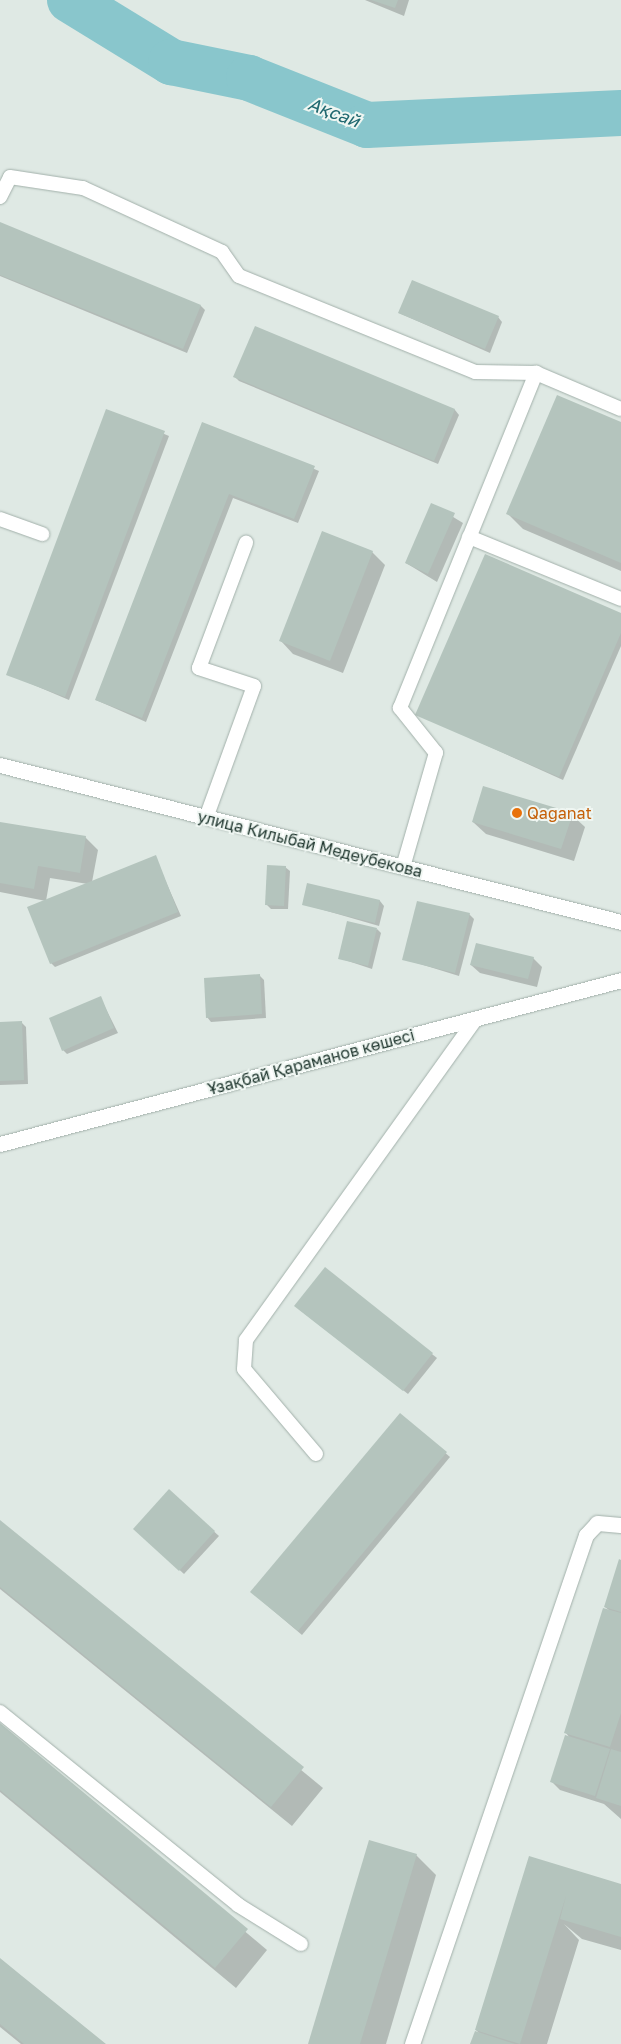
<!DOCTYPE html>
<html>
<head>
<meta charset="utf-8">
<style>
  body { margin:0 }
  #map { position:relative; width:621px; height:2044px; overflow:hidden; background:#dfe9e4; font-family:"Golos Text",sans-serif }
  div>[style] { position:absolute }
  .shadow>* { inset:0; background:#0003 }
  .river>* { height:46px; margin:-23px; padding:0 23px; transform-origin:23px; border-radius:23px; background:#89c6cc }
  .building>* { inset:0; background:#b4c4bd }
  .roads { filter:drop-shadow(0 0 1px #a2b0aa) drop-shadow(0 0 1px #a2b0aa) }
  .lane>* { height:14px; margin:-7px; padding:0 7px; transform-origin:7px; border-radius:7px; background:#fff }
  .street>* { height:15px; margin:-7.5px; padding:0 7.5px; transform-origin:7.5px; border-radius:7.5px; background:#fff }
  .secondary>* { height:15px; margin:-7.5px; padding:0 7.5px; transform-origin:7.5px; border-radius:7.5px; background:#fff }
  .dots>* { width:14px; height:14px; translate:-50% -50%; box-sizing:border-box; border:2px solid #eff6f2; border-radius:50% }
  span { translate:-50% -50%; white-space:nowrap; text-align:center; line-height:1.15; -webkit-text-stroke:4px #eff6f2; paint-order:stroke }
  .food-label { font-size:16px; color:#c56008 }
  .left { translate:0 -50%; text-align:left }
  .street-label { font-size:16px; color:#213830 }
  .water-label { font-size:18px; color:#20686f; font-style:italic }
</style>
</head>
<body>
<div id="map">
  <div class="shadow">
    <div style="clip-path:polygon(365px 0,409px 0,404px 16px)"></div>
    <div style="clip-path:polygon(0 223px,201px 306px,205px 310px,187px 353px,0 276px)"></div>
    <div style="clip-path:polygon(399px 313px,498px 317px,502px 322px,490px 353px)"></div>
    <div style="clip-path:polygon(255px 328px,455px 410px,459px 415px,438px 464px,239px 381px,235px 377px)"></div>
    <div style="clip-path:polygon(107px 410px,169px 436px,69px 700px,8px 674px)"></div>
    <div style="clip-path:polygon(203px 423px,319px 471px,298px 523px,233px 498px,146px 722px,96px 700px)"></div>
    <div style="clip-path:polygon(621px 424px,621px 571px,523px 529px,508px 514px)"></div>
    <div style="clip-path:polygon(432px 504px,463px 523px,437px 582px,406px 563px)"></div>
    <div style="clip-path:polygon(372px 552px,385px 565px,343px 673px,293px 654px,281px 641px)"></div>
    <div style="clip-path:polygon(621px 615px,621px 646px,563px 780px,417px 714px)"></div>
    <div style="clip-path:polygon(572px 815px,585px 827px,574px 861px,486px 834px,473px 822px)"></div>
    <div style="clip-path:polygon(evenodd,0 823px,85px 837px,98px 850px,92px 882px,155px 857px,181px 916px,55px 967px,51px 963px,46px 901px,0 892px,0 823px,50px 878px,88px 884px,46px 901px,50px 878px)"></div>
    <div style="clip-path:polygon(285px 867px,290px 871px,288px 909px,271px 909px,266px 904px)"></div>
    <div style="clip-path:polygon(380px 901px,384px 906px,379px 926px,303px 904px)"></div>
    <div style="clip-path:polygon(469px 914px,474px 919px,459px 976px,404px 959px)"></div>
    <div style="clip-path:polygon(377px 929px,381px 933px,372px 969px,339px 958px)"></div>
    <div style="clip-path:polygon(533px 958px,542px 967px,537px 987px,480px 973px,471px 965px)"></div>
    <div style="clip-path:polygon(259px 975px,264px 980px,266px 1018px,211px 1022px,207px 1017px)"></div>
    <div style="clip-path:polygon(100px 997px,118px 1033px,67px 1054px,63px 1050px)"></div>
    <div style="clip-path:polygon(0 1023px,22px 1023px,26px 1027px,28px 1084px,0 1085px)"></div>
    <div style="clip-path:polygon(325px 1269px,437px 1358px,408px 1394px,300px 1310px)"></div>
    <div style="clip-path:polygon(400px 1414px,450px 1457px,302px 1635px,256px 1596px)"></div>
    <div style="clip-path:polygon(169px 1491px,219px 1536px,184px 1574px,139px 1533px)"></div>
    <div style="clip-path:polygon(0 1522px,323px 1788px,292px 1826px,0 1589px)"></div>
    <div style="clip-path:polygon(621px 1561px,621px 1819px,604px 1804px,560px 1790px,552px 1782px,570px 1738px,566px 1733px,610px 1611px,605px 1607px)"></div>
    <div style="clip-path:polygon(0 1725px,267px 1950px,236px 1988px,0 1792px)"></div>
    <div style="clip-path:polygon(416px 1855px,436px 1875px,386px 2044px,309px 2044px)"></div>
    <div style="clip-path:polygon(621px 1885px,621px 1950px,582px 1939px,564px 1924px,579px 1940px,547px 2044px,472px 2044px,480px 2034px,476px 2030px,516px 1903px)"></div>
    <div style="clip-path:polygon(0 1959px,104px 2044px,21px 2044px,0 2027px)"></div>
  </div>
  <div class="river">
    <div style="left:70px;top:0;width:119px;rotate:31.5deg"></div>
    <div style="left:171px;top:62px;width:80px;rotate:11.6deg"></div>
    <div style="left:249px;top:78px;width:127px;rotate:21.7deg"></div>
    <div style="left:367px;top:125px;width:254px;rotate:-2.7deg"></div>
  </div>
  <div class="building">
    <div style="clip-path:polygon(371px 0,398px 0,395px 8px)"></div>
    <div style="clip-path:polygon(0 222px,201px 305px,183px 349px,0 275px)"></div>
    <div style="clip-path:polygon(412px 280px,499px 316px,485px 349px,398px 313px)"></div>
    <div style="clip-path:polygon(255px 326px,455px 409px,434px 461px,233px 377px)"></div>
    <div style="clip-path:polygon(557px 395px,621px 422px,621px 563px,506px 514px)"></div>
    <div style="clip-path:polygon(106px 409px,165px 431px,65px 697px,6px 675px)"></div>
    <div style="clip-path:polygon(202px 422px,315px 466px,294px 519px,229px 494px,142px 718px,95px 700px)"></div>
    <div style="clip-path:polygon(431px 503px,455px 513px,428px 574px,405px 563px)"></div>
    <div style="clip-path:polygon(322px 531px,373px 551px,330px 661px,279px 641px)"></div>
    <div style="clip-path:polygon(485px 554px,621px 613px,621px 633px,559px 777px,415px 715px)"></div>
    <div style="clip-path:polygon(483px 786px,573px 813px,561px 849px,472px 822px)"></div>
    <div style="clip-path:polygon(0 822px,86px 836px,80px 873px,38px 866px,34px 889px,0 883px)"></div>
    <div style="clip-path:polygon(156px 855px,178px 912px,50px 964px,27px 907px)"></div>
    <div style="clip-path:polygon(267px 865px,286px 866px,284px 906px,265px 905px)"></div>
    <div style="clip-path:polygon(307px 883px,380px 900px,375px 923px,302px 905px)"></div>
    <div style="clip-path:polygon(417px 901px,470px 913px,455px 973px,402px 960px)"></div>
    <div style="clip-path:polygon(347px 921px,377px 928px,368px 966px,338px 959px)"></div>
    <div style="clip-path:polygon(476px 943px,534px 957px,528px 979px,470px 965px)"></div>
    <div style="clip-path:polygon(260px 974px,262px 1014px,206px 1018px,204px 978px)"></div>
    <div style="clip-path:polygon(101px 996px,114px 1028px,62px 1051px,49px 1018px)"></div>
    <div style="clip-path:polygon(22px 1021px,24px 1080px,0 1081px,0 1022px)"></div>
    <div style="clip-path:polygon(325px 1267px,433px 1353px,403px 1391px,294px 1306px)"></div>
    <div style="clip-path:polygon(400px 1413px,447px 1452px,298px 1631px,250px 1592px)"></div>
    <div style="clip-path:polygon(169px 1489px,215px 1531px,179px 1571px,133px 1529px)"></div>
    <div style="clip-path:polygon(0 1520px,304px 1767px,271px 1807px,0 1587px)"></div>
    <div style="clip-path:polygon(619px 1559px,621px 1560px,621px 1612px,604px 1607px)"></div>
    <div style="clip-path:polygon(603px 1608px,621px 1613px,621px 1713px,610px 1747px,564px 1733px)"></div>
    <div style="clip-path:polygon(0 1723px,248px 1929px,215px 1968px,0 1790px)"></div>
    <div style="clip-path:polygon(565px 1735px,610px 1749px,595px 1796px,550px 1782px)"></div>
    <div style="clip-path:polygon(611px 1749px,621px 1752px,621px 1806px,596px 1798px)"></div>
    <div style="clip-path:polygon(369px 1840px,417px 1854px,392px 1938px,360px 2044px,308px 2044px)"></div>
    <div style="clip-path:polygon(529px 1856px,621px 1884px,621px 1937px,560px 1919px,566px 1896px,520px 2044px,475px 2030px)"></div>
    <div style="clip-path:polygon(0 1958px,22px 1976px,106px 2044px,24px 2044px,0 2024px)"></div>
    <div style="clip-path:polygon(475px 2031px,515px 2044px,470px 2044px)"></div>
  </div>
  <div class="roads">
    <div class="lane">
      <div style="left:0;top:197px;width:22px;rotate:-63deg"></div>
      <div style="left:10px;top:177px;width:74px;rotate:8.6deg"></div>
      <div style="left:83px;top:188px;width:153px;rotate:24.7deg"></div>
      <div style="left:222px;top:252px;width:29px;rotate:55deg"></div>
      <div style="left:239px;top:276px;width:255px;rotate:22.1deg"></div>
      <div style="left:475px;top:372px;width:61px;rotate:0.9deg"></div>
      <div style="left:536px;top:373px;width:92px;rotate:23deg"></div>
      <div style="left:0;top:519px;width:45px;rotate:19.7deg"></div>
      <div style="left:469px;top:537px;width:164px;rotate:22.2deg"></div>
      <div style="left:206px;top:818px;width:140px;rotate:-70deg"></div>
      <div style="left:254px;top:686px;width:58px;rotate:-161.9deg"></div>
      <div style="left:199px;top:668px;width:134px;rotate:-69.4deg"></div>
      <div style="left:403px;top:867px;width:119px;rotate:-73.9deg"></div>
      <div style="left:436px;top:753px;width:58px;rotate:-128.7deg"></div>
      <div style="left:400px;top:708px;width:362px;rotate:-67.9deg"></div>
      <div style="left:316px;top:1454px;width:111px;rotate:-130.3deg"></div>
      <div style="left:244px;top:1369px;width:29px;rotate:-86deg"></div>
      <div style="left:246px;top:1340px;width:395px;rotate:-54.4deg"></div>
      <div style="left:0;top:1712px;width:306px;rotate:39deg"></div>
      <div style="left:238px;top:1905px;width:74px;rotate:31.8deg"></div>
    </div>
    <div class="street">
      <div style="left:412px;top:2044px;width:538px;rotate:-71.13deg"></div>
      <div style="left:586px;top:1535px;width:16px;rotate:-47deg"></div>
      <div style="left:597px;top:1523px;width:24px;rotate:5deg"></div>
    </div>
    <div class="secondary">
      <div style="left:0;top:765px;width:641px;rotate:14.19deg"></div>
      <div style="left:0;top:1144px;width:642px;rotate:-14.79deg"></div>
    </div>
  </div>
  <div class="dots">
    <div style="left:517px;top:813px;background:#e8710a"></div>
  </div>
  <div class="food-label">
    <span class="left" style="left:527px;top:813px">Qaganat</span>
  </div>
  <div class="street-label">
    <span style="left:310px;top:844px;rotate:14deg">улица Килыбай Медеубекова</span>
    <span style="left:311px;top:1062px;rotate:-15deg">Ұзақбай Қараманов көшесі</span>
  </div>
  <div class="water-label">
    <span style="left:334px;top:112px;rotate:21deg">Ақсай</span>
  </div>
</div>
</body>
</html>
